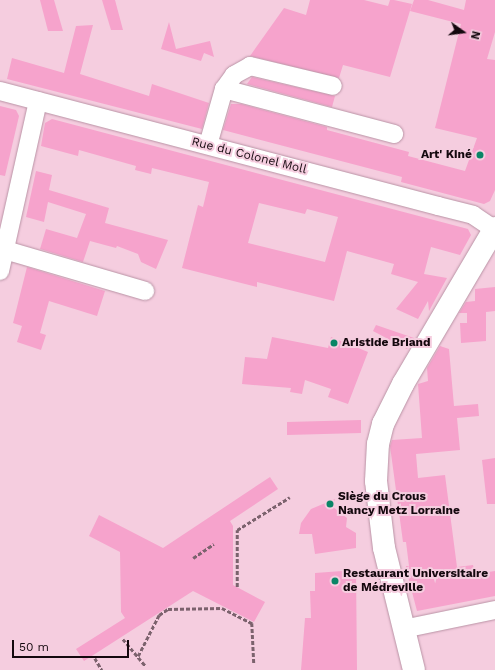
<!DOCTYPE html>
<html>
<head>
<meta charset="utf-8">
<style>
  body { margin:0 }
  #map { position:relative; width:495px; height:670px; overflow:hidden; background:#f5cddf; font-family:"Work Sans",sans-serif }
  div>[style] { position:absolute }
  .building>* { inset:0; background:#f6a3cc }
  .path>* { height:2.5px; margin-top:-1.25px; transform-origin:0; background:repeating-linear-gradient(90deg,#7b626d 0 4px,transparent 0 6px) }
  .roads { filter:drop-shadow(0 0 1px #b993a5) drop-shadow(0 0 1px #b993a5) }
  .minor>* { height:18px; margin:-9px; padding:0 9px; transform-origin:9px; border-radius:9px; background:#fff }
  .major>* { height:22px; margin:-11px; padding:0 11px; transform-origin:11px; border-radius:11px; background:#fff }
  .dots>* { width:11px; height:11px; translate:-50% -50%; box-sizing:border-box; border:2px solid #f5cddf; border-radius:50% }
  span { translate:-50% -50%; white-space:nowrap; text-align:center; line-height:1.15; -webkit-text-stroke:4px #f5cddf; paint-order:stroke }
  .poi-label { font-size:12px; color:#14080e; font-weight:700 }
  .right { translate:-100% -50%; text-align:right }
  .left { translate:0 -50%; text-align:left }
  .street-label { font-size:12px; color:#14080e }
  .north { position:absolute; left:443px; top:12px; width:40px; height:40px; -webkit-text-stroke:3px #f5cddf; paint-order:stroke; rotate:104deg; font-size:11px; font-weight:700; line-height:16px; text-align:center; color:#14080e }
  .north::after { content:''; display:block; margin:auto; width:14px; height:18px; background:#14080e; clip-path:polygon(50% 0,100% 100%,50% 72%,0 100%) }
  .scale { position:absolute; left:12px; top:640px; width:117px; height:18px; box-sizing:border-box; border:2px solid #14080e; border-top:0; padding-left:5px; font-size:12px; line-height:14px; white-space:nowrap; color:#14080e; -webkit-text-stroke:3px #f5cddf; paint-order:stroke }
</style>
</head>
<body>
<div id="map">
  <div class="building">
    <div style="clip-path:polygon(40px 0,54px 0,63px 31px,48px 31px)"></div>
    <div style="clip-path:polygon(102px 0,115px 0,123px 30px,111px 30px)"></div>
    <div style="clip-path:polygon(310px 0,364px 0,388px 6px,390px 0,394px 0,412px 4px,390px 77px,343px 65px,339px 78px,250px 56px,284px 8px,306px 15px)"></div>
    <div style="clip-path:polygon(414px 0,428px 0,464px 10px,466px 0,495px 0,495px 32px,487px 59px,495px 60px,495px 190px,490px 201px,484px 204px,401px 182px,402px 177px,223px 130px,231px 104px,241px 104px,327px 127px,327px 130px,409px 152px,408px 156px,465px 171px,477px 138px,435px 128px,461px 24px,410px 11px)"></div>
    <div style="clip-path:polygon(169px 22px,176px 49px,210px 41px,214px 57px,204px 53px,201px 61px,161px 49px)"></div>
    <div style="clip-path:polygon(93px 25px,80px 74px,149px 96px,152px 84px,209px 103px,202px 129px,7px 79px,12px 58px,64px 73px,76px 26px)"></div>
    <div style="clip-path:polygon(252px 77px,335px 96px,332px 107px,247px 84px)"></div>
    <div style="clip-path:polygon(0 106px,16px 110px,19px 116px,5px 176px,0 175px)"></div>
    <div style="clip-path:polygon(evenodd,52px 119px,468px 229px,471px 235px,460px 255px,431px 247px,424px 274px,447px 278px,429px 311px,428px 301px,418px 319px,396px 309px,418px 282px,391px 274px,394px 264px,347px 251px,334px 301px,257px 282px,257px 287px,182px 268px,198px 205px,203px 207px,209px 182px,152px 168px,151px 174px,135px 170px,136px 166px,79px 150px,78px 156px,41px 146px,45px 123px,52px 119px,259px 203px,305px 214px,307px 209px,338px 217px,325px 262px,248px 243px,259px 203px)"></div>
    <div style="clip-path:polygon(36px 171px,52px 175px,49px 190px,109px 208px,105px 223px,168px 240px,156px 269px,141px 262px,138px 254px,117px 246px,116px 248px,90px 241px,83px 262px,40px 249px,46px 229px,77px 238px,86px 214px,48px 202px,44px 222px,26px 217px)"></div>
    <div style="clip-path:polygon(27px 267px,105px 291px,97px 316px,49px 301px,40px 333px,46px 335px,41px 350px,17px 342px,22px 326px,13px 323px)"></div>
    <div style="clip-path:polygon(495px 287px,495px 311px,486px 312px,486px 341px,461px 343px,460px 323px,467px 323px,467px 313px,459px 313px,466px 302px,475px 301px,475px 289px)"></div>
    <div style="clip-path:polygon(376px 325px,414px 338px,407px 349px,373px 331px)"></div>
    <div style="clip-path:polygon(272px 337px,328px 348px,331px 337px,368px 352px,348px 404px,328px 397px,331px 389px,305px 380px,302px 394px,290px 392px,291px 388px,242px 384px,245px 357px,267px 359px)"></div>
    <div style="clip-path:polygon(440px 346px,449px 349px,454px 406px,478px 404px,479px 416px,457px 418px,460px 450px,416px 454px,418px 478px,445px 475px,457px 567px,473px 565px,475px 574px,495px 571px,495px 596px,417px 611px,407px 573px,406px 566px,409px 566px,406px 542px,403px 542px,390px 446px,392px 440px,422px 438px,418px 384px,428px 381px,427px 368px)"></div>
    <div style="clip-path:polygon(361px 420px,361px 433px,287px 435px,287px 422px)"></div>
    <div style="clip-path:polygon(495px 458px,495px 504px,487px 504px,482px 460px)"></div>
    <div style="clip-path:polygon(270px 477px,278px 489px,230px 521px,233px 526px,233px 585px,265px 602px,254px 622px,193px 591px,84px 661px,76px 649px,125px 618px,121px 612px,120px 552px,89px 536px,99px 515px,163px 548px)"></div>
    <div style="clip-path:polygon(335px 499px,333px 507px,347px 518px,346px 527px,356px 533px,356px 548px,315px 554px,312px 534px,299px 534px,301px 523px,311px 509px)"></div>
    <div style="clip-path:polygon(356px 570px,357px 670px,301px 670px,305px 618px,311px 618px,310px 591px,315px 591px,315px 573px)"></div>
  </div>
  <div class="path">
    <div style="left:193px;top:558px;width:25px;rotate:-34deg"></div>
    <div style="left:237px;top:587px;width:57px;rotate:-90deg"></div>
    <div style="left:237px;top:530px;width:62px;rotate:-31.9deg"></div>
    <div style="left:123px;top:639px;width:35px;rotate:50deg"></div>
    <div style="left:138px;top:656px;width:46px;rotate:-62.9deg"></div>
    <div style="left:159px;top:615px;width:11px;rotate:-34deg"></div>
    <div style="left:168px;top:609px;width:54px;rotate:-1.1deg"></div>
    <div style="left:222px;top:608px;width:34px;rotate:27deg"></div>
    <div style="left:252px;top:623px;width:41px;rotate:87.2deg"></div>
    <div style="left:95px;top:658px;width:14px;rotate:60deg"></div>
  </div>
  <div class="roads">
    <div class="minor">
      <div style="left:224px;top:89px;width:176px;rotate:14.8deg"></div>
      <div style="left:0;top:91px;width:453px;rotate:14.7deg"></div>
      <div style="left:438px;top:206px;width:36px;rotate:14deg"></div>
      <div style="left:473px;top:215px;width:25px;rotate:34deg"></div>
      <div style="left:208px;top:145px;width:58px;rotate:-74.1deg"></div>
      <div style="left:224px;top:89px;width:17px;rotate:-54deg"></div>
      <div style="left:234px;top:75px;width:18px;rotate:-29deg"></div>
      <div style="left:250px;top:66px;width:85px;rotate:13.5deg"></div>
      <div style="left:5px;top:250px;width:146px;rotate:16.3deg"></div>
      <div style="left:0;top:271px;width:174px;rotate:-77.4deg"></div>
      <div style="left:403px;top:629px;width:94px;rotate:-11.7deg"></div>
    </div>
    <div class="major">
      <div style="left:414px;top:670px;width:126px;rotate:-103.8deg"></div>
      <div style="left:384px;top:548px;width:67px;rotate:-96.8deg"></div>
      <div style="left:376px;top:481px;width:37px;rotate:-87deg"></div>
      <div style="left:378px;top:444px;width:21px;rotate:-76deg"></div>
      <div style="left:383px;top:424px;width:45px;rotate:-63.4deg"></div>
      <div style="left:403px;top:384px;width:181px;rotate:-59.5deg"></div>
    </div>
  </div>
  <div class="dots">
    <div style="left:480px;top:155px;background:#0a8566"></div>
    <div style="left:334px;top:343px;background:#0a8566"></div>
    <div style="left:330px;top:504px;background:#0a8566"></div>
    <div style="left:335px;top:581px;background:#0a8566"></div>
  </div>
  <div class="poi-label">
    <span class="right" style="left:472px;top:155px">Art' Kiné</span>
    <span class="left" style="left:342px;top:343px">Aristide Briand</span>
    <span class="left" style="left:338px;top:504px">Siège du Crous<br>Nancy Metz Lorraine</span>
    <span class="left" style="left:343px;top:581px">Restaurant Universitaire<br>de Médreville</span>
  </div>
  <div class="street-label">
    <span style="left:249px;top:156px;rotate:14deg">Rue du Colonel Moll</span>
  </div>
  <div class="north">N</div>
  <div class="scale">50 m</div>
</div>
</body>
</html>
